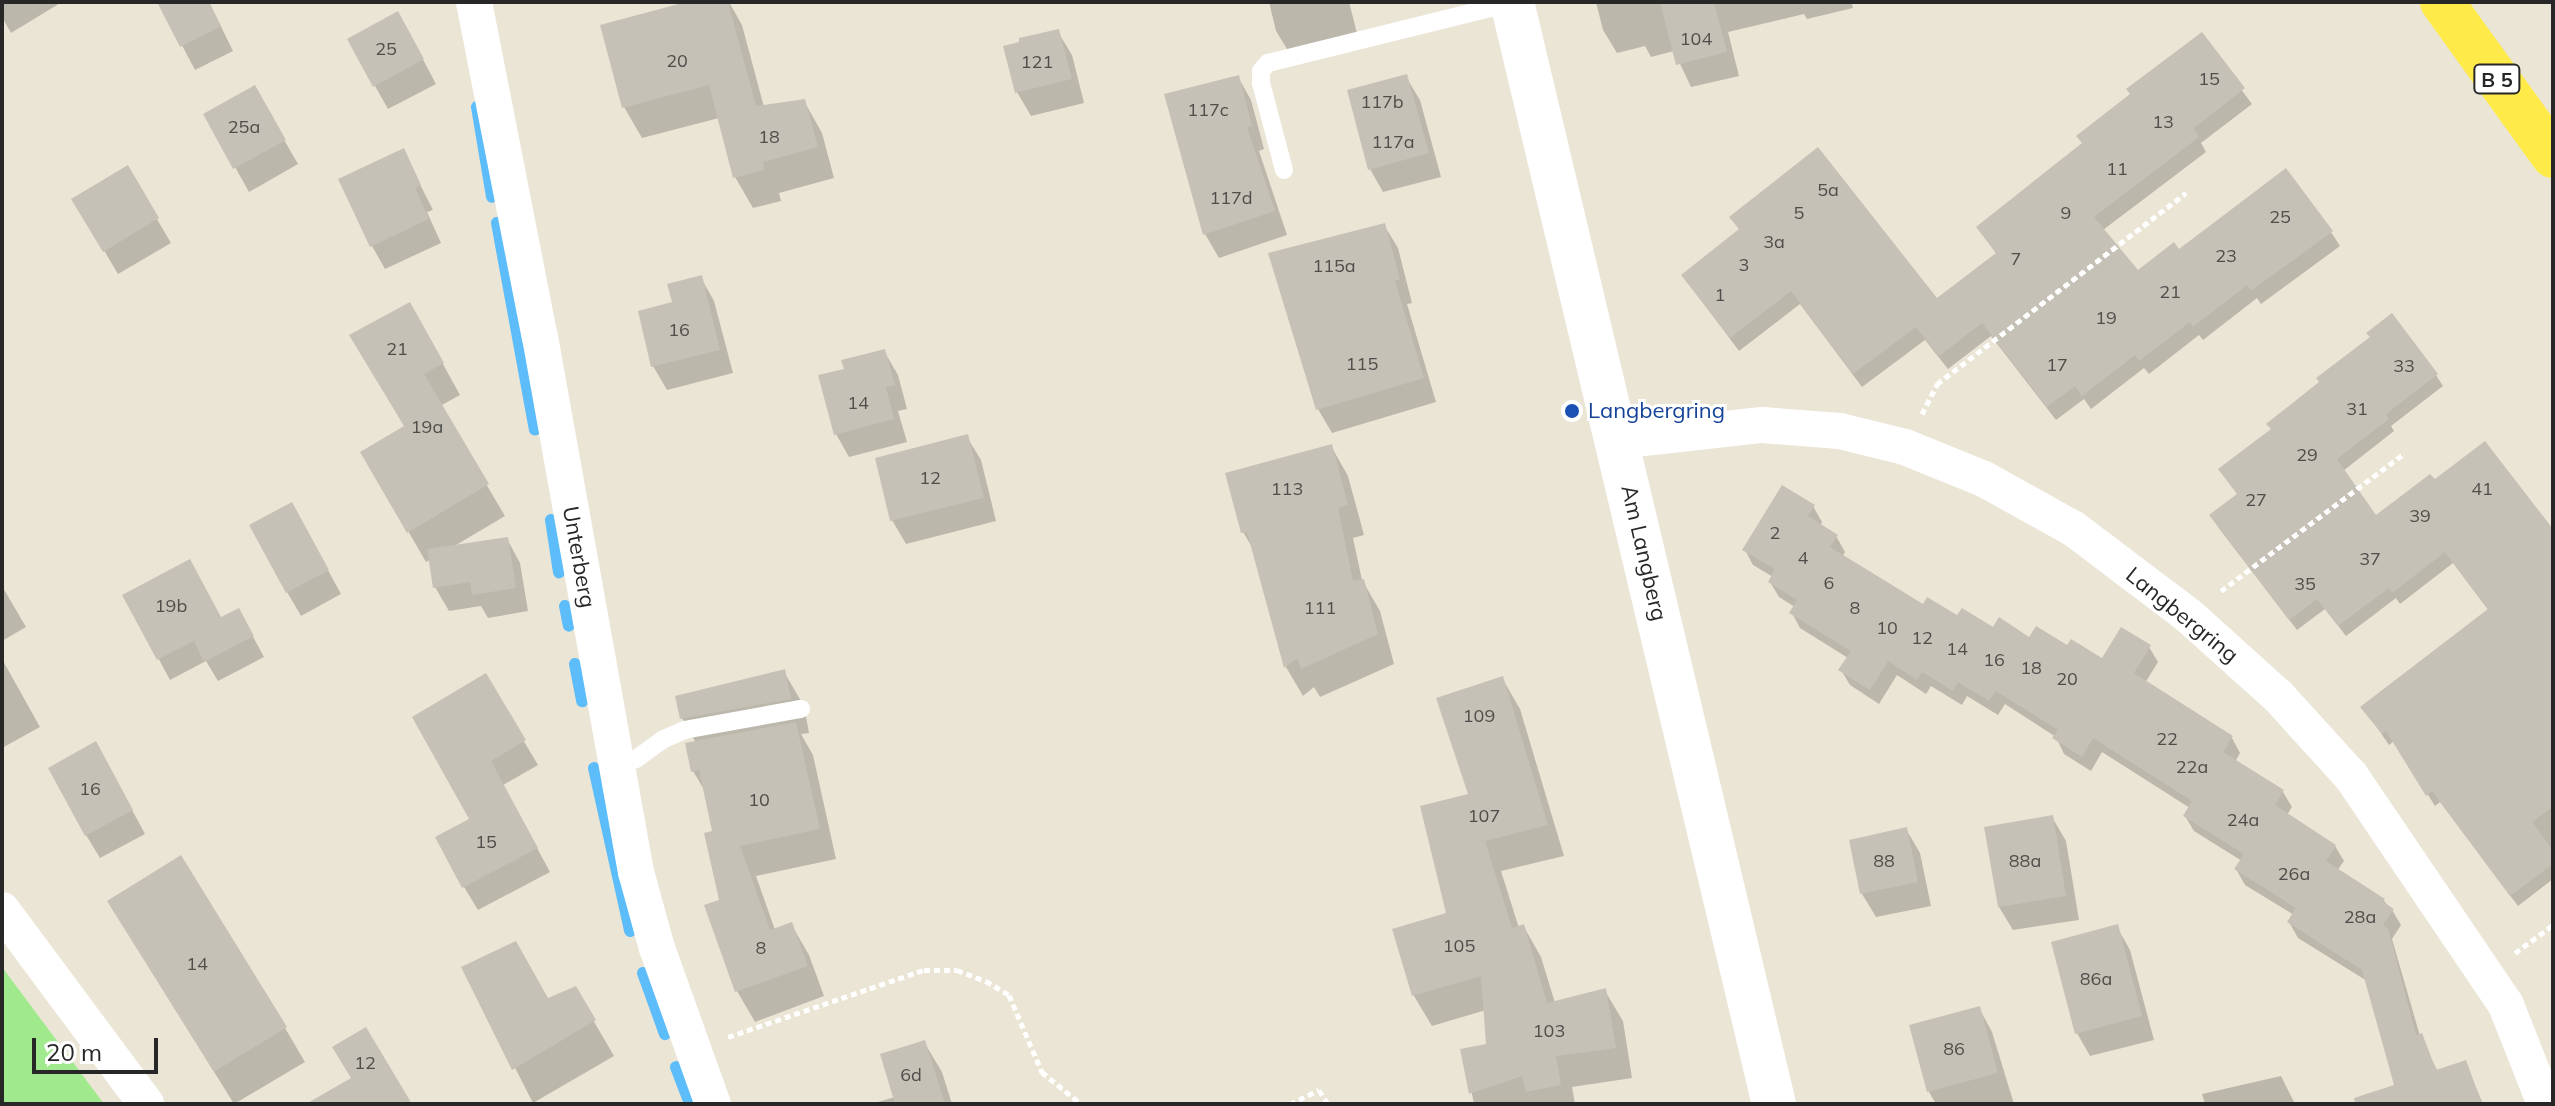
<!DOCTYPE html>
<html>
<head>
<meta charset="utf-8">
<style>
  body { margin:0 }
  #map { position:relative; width:2555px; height:1106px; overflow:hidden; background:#ebe5d6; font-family:Mulish,sans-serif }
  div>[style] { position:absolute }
  .green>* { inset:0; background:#a0e98c }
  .shadow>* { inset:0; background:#0003 }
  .stream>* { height:12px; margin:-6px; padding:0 6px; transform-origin:6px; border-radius:6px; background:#5cbdfa }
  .building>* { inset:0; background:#c6c1b6 }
  .path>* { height:5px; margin-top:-2.5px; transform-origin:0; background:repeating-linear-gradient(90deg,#fff 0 6px,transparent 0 10px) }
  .service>* { height:18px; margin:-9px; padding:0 9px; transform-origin:9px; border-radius:9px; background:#fff }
  .minor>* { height:36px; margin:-18px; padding:0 18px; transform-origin:18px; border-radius:18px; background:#fff }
  .tertiary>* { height:44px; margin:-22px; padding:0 22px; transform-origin:22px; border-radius:22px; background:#fff }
  .primary>* { height:44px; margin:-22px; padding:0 22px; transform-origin:22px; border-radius:22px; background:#feea48 }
  .dots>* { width:22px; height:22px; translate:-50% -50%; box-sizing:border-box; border:4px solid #fff; border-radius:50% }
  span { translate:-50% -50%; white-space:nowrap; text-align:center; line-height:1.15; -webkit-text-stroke:6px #fff; paint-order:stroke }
  .number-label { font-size:18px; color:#4f4e4b }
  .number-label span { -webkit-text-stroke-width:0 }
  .shield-label span { padding:2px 6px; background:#fff; border:2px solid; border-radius:6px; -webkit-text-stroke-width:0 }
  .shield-label { font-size:20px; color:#272727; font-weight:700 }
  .transit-label { font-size:22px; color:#164399 }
  .left { translate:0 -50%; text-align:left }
  .street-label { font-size:22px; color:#272727 }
  .frame { position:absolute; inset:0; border:4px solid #272727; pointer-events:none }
  .scale { position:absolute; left:32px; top:1038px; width:126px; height:36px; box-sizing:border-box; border:4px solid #272727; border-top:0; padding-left:10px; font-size:24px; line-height:28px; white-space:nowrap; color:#272727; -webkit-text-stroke:6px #fff; paint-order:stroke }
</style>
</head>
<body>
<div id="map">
  <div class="green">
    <div style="clip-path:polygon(2px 967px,104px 1104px,2px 1104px)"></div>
  </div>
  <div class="shadow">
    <div style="clip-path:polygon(2px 2px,62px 2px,11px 33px,2px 17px)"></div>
    <div style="clip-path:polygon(159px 2px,209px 2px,233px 51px,195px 70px)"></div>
    <div style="clip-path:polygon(694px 2px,729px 2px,742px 25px,764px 107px,804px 101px,822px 133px,834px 178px,779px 193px,781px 201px,753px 208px,735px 177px,719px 118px,642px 138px,624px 107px)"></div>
    <div style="clip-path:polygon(1269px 2px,1349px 2px,1358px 37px,1290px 54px,1276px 31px)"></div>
    <div style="clip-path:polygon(1596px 2px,1851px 2px,1853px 8px,1807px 19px,1804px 14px,1728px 32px,1739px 76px,1691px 87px,1674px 51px,1651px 57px,1645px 46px,1617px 53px,1603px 30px)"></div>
    <div style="clip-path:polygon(1058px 32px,1072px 55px,1084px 103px,1031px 116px,1017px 92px)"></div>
    <div style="clip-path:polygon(2201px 35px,2252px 104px,2201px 143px,2206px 152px,2103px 230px,2138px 272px,2179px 252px,2331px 232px,2340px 246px,2261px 304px,2257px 298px,2203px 340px,2199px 335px,2149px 374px,2144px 368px,2091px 409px,2084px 399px,2056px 420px,1991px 336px,1948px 369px,1925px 340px,1862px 387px,1800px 304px,1739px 351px,1683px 276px,1740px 231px,1732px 217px,1937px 301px,1997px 255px,1979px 228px,2083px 145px,2132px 95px)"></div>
    <div style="clip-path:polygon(411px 37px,436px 84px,388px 109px,375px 86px)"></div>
    <div style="clip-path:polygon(1238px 77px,1251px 100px,1264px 149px,1259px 151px,1287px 235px,1219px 258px,1205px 234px,1166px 96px)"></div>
    <div style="clip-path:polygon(1406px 77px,1420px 100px,1441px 177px,1383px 192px,1370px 169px)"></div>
    <div style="clip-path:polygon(254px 88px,298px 164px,249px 192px,206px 115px)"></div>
    <div style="clip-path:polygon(403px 151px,433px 210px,427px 212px,441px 243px,385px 269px,372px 246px)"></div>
    <div style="clip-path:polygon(127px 168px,171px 243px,118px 274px,74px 200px)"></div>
    <div style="clip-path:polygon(1384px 225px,1398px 248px,1412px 303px,1407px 304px,1436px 402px,1332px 433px,1318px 409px)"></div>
    <div style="clip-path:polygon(701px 278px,714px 301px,733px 373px,667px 390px,653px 366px,674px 304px)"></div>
    <div style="clip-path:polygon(427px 335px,460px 395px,440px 406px,505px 516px,451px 548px,507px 539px,520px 563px,528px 611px,488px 618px,481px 606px,449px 611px,435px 587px,431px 559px,426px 562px,363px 453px,407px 427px)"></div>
    <div style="clip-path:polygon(884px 351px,898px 375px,907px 409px,898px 411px,907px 442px,849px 457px,836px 434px,846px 370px)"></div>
    <div style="clip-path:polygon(2436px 375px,2443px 386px,2391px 426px,2394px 431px,2343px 471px,2375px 518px,2434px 482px,2553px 533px,2553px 879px,2518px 906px,2440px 802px,2435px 806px,2394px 741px,2389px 745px,2363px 707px,2489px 611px,2453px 563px,2400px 604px,2396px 598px,2346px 636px,2325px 609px,2297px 630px,2218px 527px,2238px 495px,2220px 470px)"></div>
    <div style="clip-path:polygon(967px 437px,981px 460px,996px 521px,906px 544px,892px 520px)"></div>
    <div style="clip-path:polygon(1331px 446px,1348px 476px,1364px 535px,1353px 538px,1362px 580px,1380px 611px,1394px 664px,1320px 697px,1314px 687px,1303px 696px,1286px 667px,1255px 552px,1243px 532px)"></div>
    <div style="clip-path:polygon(1813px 506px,1822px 522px,1820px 526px,1836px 536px,1845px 552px,1842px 557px,1924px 607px,2103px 660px,2149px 647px,2158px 662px,2145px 683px,2232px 738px,2240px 753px,2235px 762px,2283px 792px,2292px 807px,2287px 815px,2335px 846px,2344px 861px,2337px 871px,2384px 901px,2392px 910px,2401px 925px,2392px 939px,2420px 1036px,2438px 1072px,2465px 1062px,2483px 1104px,2403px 1104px,2367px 981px,2298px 938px,2289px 922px,2294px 915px,2245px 885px,2236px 869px,2242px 861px,2194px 831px,2185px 816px,2190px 808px,2102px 752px,2091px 771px,2064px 754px,2056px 737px,2005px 704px,1998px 715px,1967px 696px,1962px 705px,1931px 686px,1926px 694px,1897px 675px,1879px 704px,1850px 685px,1841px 670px,1848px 658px,1800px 628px,1792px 613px,1795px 607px,1779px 597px,1770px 582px,1773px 577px,1753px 565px,1745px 550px)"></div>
    <div style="clip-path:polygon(305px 528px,341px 594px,301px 616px,287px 592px)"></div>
    <div style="clip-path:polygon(2px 586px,26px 627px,2px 641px)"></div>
    <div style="clip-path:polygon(125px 596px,250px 631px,264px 657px,218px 681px,206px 661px,170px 680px)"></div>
    <div style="clip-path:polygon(2px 659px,40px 727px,2px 748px)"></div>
    <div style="clip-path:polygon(784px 672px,804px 706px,809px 733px,801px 734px,813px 755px,836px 859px,756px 876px,775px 930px,791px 924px,809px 955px,824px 996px,755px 1022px,737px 991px,714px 832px,706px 793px,693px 771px,696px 743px,682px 718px)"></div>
    <div style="clip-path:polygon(485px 676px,538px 765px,503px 785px,550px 872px,478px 910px,464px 887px)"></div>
    <div style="clip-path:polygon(1502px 678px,1520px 709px,1564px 856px,1501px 871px,1519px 928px,1524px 927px,1541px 957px,1555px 1003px,1605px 991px,1623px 1021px,1632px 1078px,1572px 1087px,1575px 1104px,1474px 1104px,1463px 1050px,1488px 1046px,1486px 1010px,1432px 1026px,1414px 996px,1394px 930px,1449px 914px,1470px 796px)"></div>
    <div style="clip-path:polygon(109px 767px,145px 834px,100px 858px,86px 835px)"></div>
    <div style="clip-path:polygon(2052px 817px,2066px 841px,2079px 920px,2013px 930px,1999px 907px)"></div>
    <div style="clip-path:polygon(1906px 829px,1920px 853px,1931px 906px,1876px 917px,1862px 894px,1851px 841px)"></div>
    <div style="clip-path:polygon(2117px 927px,2130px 950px,2154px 1040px,2090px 1056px,2077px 1033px)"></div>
    <div style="clip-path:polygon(130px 936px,285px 1028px,305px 1062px,234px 1104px)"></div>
    <div style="clip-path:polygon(464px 968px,548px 1000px,575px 989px,614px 1056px,533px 1103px)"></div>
    <div style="clip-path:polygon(1979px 1008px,1992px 1032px,2014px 1104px,1936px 1104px,1929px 1092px,1912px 1026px)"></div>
    <div style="clip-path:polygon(924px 1042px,942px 1072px,952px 1104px,871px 1104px,895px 1097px)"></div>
    <div style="clip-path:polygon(2281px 1076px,2295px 1104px,2205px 1104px,2202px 1094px)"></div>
  </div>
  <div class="stream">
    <div style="left:477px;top:107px;width:91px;rotate:80.5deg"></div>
    <div style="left:497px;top:223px;width:210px;rotate:79.6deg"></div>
    <div style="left:551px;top:520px;width:53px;rotate:81.3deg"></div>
    <div style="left:565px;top:606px;width:20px;rotate:79deg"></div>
    <div style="left:575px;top:664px;width:38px;rotate:79deg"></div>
    <div style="left:594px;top:768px;width:167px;rotate:77.5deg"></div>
    <div style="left:643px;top:973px;width:65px;rotate:70.2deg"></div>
    <div style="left:676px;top:1067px;width:40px;rotate:69deg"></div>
  </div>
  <div class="building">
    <div style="clip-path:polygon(157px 2px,209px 2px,221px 26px,180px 47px)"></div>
    <div style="clip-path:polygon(686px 2px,728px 2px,756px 106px,805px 99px,818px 147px,763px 162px,764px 170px,733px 178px,709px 85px,622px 108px,600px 25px)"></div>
    <div style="clip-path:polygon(1660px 2px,1714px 2px,1727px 52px,1676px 65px)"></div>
    <div style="clip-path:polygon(398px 11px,424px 59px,373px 87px,347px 39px)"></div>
    <div style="clip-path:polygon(1059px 29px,1072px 79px,1015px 93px,1003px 46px,1019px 42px,1019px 38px)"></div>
    <div style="clip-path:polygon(2202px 32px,2245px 88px,2194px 128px,2199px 137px,2094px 217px,2138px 270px,2174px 242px,2179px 249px,2286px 168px,2333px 231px,2251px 291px,2247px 285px,2193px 327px,2190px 322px,2139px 361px,2135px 355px,2082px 396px,2075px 386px,2047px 407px,1982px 323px,1939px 356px,1916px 327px,1853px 374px,1791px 291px,1730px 338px,1681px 275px,1739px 229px,1729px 217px,1818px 147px,1937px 298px,1996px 253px,1976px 227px,2082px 143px,2076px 136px,2130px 94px,2126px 89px)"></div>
    <div style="clip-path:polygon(1407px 74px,1429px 153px,1368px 170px,1347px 90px)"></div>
    <div style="clip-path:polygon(1239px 75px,1252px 126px,1247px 127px,1275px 211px,1203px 235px,1164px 94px)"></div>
    <div style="clip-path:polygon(255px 85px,286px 140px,233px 169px,203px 114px)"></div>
    <div style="clip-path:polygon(404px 148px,421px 185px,415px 188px,429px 219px,370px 247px,338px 179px)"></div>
    <div style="clip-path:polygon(128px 165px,159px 218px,103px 252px,71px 199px)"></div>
    <div style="clip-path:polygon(1385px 223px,1400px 279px,1395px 281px,1424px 378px,1316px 410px,1268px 253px)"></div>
    <div style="clip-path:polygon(702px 275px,720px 350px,651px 367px,638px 311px,672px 302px,667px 284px)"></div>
    <div style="clip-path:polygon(410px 302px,444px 363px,424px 374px,489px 484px,407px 533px,360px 452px,404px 426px,349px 335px)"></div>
    <div style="clip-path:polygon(2392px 313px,2438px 374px,2386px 414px,2389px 419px,2337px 459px,2376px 515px,2430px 474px,2435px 479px,2485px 441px,2553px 529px,2553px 807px,2532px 822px,2553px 850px,2553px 864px,2510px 896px,2432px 791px,2426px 796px,2386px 731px,2382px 734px,2360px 707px,2488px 609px,2445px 552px,2392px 593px,2389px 588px,2338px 626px,2317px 599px,2289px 620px,2209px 515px,2237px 494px,2218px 469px,2271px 429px,2266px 424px,2319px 382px,2316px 378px,2370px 337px,2366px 333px)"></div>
    <div style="clip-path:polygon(885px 349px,895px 385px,886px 387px,894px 419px,834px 435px,818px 375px,844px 369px,841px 360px)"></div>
    <div style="clip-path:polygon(968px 434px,984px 498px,890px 521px,875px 458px)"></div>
    <div style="clip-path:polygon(1332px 444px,1348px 505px,1338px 508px,1353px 581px,1364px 579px,1378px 634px,1301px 669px,1297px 658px,1284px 668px,1247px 532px,1241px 533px,1225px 473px)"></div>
    <div style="clip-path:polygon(1782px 485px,1815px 505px,1808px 516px,1838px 535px,1830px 547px,1923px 604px,1927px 597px,1957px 615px,1962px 608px,1993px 627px,1999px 617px,2029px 637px,2036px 626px,2067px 645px,2071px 639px,2102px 658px,2121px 627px,2151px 645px,2134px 673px,2233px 736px,2223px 752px,2284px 790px,2275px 805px,2336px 845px,2326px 861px,2385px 899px,2383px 902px,2394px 909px,2383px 925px,2388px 928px,2416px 1035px,2422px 1033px,2436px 1070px,2466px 1060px,2482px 1104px,2355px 1104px,2354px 1098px,2394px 1085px,2362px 970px,2287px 922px,2296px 908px,2234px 869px,2244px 854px,2183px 816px,2192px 801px,2093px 738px,2082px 757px,2052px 738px,2058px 730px,1996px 691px,1989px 701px,1958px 682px,1953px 691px,1922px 672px,1917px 680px,1888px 661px,1870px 690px,1838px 670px,1851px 651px,1789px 613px,1797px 600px,1768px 582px,1775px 569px,1742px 550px)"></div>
    <div style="clip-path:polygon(292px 502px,329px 570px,286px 593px,249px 525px)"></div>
    <div style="clip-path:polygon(508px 537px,516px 588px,472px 595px,470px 582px,433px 588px,427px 549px)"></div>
    <div style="clip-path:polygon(190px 559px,221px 617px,239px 608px,254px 636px,204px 662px,194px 641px,157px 660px,122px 595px)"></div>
    <div style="clip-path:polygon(785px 669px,791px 699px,680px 719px,675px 696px)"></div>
    <div style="clip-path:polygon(486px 673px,526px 740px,491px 761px,538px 848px,462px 888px,435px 837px,469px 819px,412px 717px)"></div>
    <div style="clip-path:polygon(1503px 676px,1548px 825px,1485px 841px,1512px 928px,1524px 924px,1547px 1003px,1606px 988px,1616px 1048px,1556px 1056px,1561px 1085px,1526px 1092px,1522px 1076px,1469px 1094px,1460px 1049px,1486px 1044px,1481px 976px,1412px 996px,1392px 929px,1446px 913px,1420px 806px,1468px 794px,1436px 698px)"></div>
    <div style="clip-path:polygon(796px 722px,820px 829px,740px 846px,770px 930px,792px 922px,808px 966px,735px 992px,704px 905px,719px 900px,704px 833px,712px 831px,699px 770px,691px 772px,685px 743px)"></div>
    <div style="clip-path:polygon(96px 741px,133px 810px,85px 836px,48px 768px)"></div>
    <div style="clip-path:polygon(2053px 815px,2066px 896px,1998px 907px,1984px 827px)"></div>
    <div style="clip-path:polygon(1907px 827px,1918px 882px,1860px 894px,1849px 840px)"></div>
    <div style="clip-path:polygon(181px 855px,287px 1027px,214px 1072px,107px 901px)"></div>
    <div style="clip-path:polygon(2118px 924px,2142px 1016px,2075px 1034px,2051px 942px)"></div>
    <div style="clip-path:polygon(516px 941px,548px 998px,576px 986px,596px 1020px,512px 1070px,461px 967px)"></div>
    <div style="clip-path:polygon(1980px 1006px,1998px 1073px,1927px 1092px,1909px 1025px)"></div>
    <div style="clip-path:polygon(366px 1027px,412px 1104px,306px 1104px,351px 1078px,332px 1047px)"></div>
    <div style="clip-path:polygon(925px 1040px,945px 1104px,895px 1104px,880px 1054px)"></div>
  </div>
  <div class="path">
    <div style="left:1922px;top:414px;width:34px;rotate:-63deg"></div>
    <div style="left:1937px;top:384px;width:314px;rotate:-37.5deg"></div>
    <div style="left:2221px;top:591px;width:230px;rotate:-36.9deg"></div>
    <div style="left:2515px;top:953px;width:47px;rotate:-36.4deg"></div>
    <div style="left:728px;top:1037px;width:207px;rotate:-18.9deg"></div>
    <div style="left:924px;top:970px;width:33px"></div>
    <div style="left:957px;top:970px;width:31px;rotate:21deg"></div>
    <div style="left:986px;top:981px;width:27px;rotate:31deg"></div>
    <div style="left:1009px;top:995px;width:84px;rotate:66.8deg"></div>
    <div style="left:1042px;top:1072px;width:50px;rotate:39.4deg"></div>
    <div style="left:1290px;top:1104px;width:32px;rotate:-26deg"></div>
    <div style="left:1319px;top:1090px;width:17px;rotate:57deg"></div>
  </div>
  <div class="service">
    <div style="left:1284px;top:170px;width:90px;rotate:-104.8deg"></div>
    <div style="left:1261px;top:83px;width:12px;rotate:-90deg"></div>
    <div style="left:1261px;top:71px;width:11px;rotate:-49deg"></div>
    <div style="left:1268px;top:63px;width:253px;rotate:-13.9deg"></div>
    <div style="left:616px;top:764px;width:21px;rotate:-14deg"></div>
    <div style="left:636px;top:759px;width:32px;rotate:-36deg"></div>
    <div style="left:662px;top:740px;width:24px;rotate:-24deg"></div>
    <div style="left:684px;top:730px;width:119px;rotate:-10.2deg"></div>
  </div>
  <div class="minor">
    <div style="left:474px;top:2px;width:341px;rotate:78.9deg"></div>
    <div style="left:540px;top:337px;width:544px;rotate:79.83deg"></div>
    <div style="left:636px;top:872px;width:79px;rotate:74.6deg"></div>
    <div style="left:657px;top:948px;width:166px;rotate:70.3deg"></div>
    <div style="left:1617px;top:441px;width:146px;rotate:-6.3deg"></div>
    <div style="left:1762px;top:425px;width:78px;rotate:4.4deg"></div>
    <div style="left:1840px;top:431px;width:67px;rotate:13.8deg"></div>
    <div style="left:1905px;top:447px;width:85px;rotate:22.1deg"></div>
    <div style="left:1984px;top:479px;width:103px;rotate:29.1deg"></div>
    <div style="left:2074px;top:529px;width:144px;rotate:37.1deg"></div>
    <div style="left:2189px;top:616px;width:121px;rotate:42deg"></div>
    <div style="left:2279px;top:697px;width:107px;rotate:47.7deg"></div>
    <div style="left:2351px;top:776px;width:277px;rotate:55.9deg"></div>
    <div style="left:2506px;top:1005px;width:106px;rotate:68.5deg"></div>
    <div style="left:2px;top:910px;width:242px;rotate:53.4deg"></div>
  </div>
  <div class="tertiary">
    <div style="left:1512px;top:2px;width:1133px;rotate:76.63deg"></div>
  </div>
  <div class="primary">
    <div style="left:2442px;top:2px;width:190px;rotate:54.2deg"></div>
  </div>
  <div class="dots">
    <div style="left:1572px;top:411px;background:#1a4fb4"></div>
  </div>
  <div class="number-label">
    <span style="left:1696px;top:39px">104</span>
    <span style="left:386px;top:49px">25</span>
    <span style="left:677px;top:61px">20</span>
    <span style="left:1037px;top:62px">121</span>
    <span style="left:2209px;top:79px">15</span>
    <span style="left:1382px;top:102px">117b</span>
    <span style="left:1208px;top:110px">117c</span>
    <span style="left:2163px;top:122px">13</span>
    <span style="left:244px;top:127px">25a</span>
    <span style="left:769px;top:137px">18</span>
    <span style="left:1393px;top:142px">117a</span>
    <span style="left:2117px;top:169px">11</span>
    <span style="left:1828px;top:190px">5a</span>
    <span style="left:1231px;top:198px">117d</span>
    <span style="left:1799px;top:213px">5</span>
    <span style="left:2066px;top:213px">9</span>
    <span style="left:2280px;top:217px">25</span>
    <span style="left:1774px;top:242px">3a</span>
    <span style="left:2226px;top:256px">23</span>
    <span style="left:2016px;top:259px">7</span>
    <span style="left:1744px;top:265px">3</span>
    <span style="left:1334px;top:266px">115a</span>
    <span style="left:2170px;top:292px">21</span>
    <span style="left:1720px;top:295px">1</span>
    <span style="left:2106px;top:318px">19</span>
    <span style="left:679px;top:330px">16</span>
    <span style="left:397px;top:349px">21</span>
    <span style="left:1362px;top:364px">115</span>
    <span style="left:2057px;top:365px">17</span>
    <span style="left:2404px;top:366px">33</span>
    <span style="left:858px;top:403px">14</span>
    <span style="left:2357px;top:409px">31</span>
    <span style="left:427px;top:427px">19a</span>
    <span style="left:2307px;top:455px">29</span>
    <span style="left:930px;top:478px">12</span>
    <span style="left:1287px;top:489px">113</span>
    <span style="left:2482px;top:489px">41</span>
    <span style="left:2256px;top:500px">27</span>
    <span style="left:2420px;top:516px">39</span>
    <span style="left:1775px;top:533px">2</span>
    <span style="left:1803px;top:558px">4</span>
    <span style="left:2370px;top:559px">37</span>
    <span style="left:1829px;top:583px">6</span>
    <span style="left:2305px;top:584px">35</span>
    <span style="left:171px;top:606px">19b</span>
    <span style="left:1320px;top:608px">111</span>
    <span style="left:1855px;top:608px">8</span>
    <span style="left:1887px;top:628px">10</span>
    <span style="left:1922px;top:638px">12</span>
    <span style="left:1957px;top:649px">14</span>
    <span style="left:1994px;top:660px">16</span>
    <span style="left:2031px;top:668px">18</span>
    <span style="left:2067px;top:679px">20</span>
    <span style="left:1479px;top:716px">109</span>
    <span style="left:2167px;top:739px">22</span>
    <span style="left:2192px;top:767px">22a</span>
    <span style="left:90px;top:789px">16</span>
    <span style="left:759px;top:800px">10</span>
    <span style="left:1484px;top:816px">107</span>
    <span style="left:2243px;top:820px">24a</span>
    <span style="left:486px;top:842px">15</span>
    <span style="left:1884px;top:861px">88</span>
    <span style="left:2025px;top:861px">88a</span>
    <span style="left:2294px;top:874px">26a</span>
    <span style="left:2360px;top:917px">28a</span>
    <span style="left:1459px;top:946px">105</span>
    <span style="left:761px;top:948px">8</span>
    <span style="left:197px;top:964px">14</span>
    <span style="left:2096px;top:979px">86a</span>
    <span style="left:1549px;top:1031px">103</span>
    <span style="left:1954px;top:1049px">86</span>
    <span style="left:365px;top:1063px">12</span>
    <span style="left:911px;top:1075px">6d</span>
  </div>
  <div class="shield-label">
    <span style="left:2497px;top:79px">B 5</span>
  </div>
  <div class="transit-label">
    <span class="left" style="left:1588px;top:411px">Langbergring</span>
  </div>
  <div class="street-label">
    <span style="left:1644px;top:553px;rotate:77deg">Am Langberg</span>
    <span style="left:579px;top:557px;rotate:80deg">Unterberg</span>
    <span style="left:2182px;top:615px;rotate:39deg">Langbergring</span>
  </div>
  <div class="frame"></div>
  <div class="scale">20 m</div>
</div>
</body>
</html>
